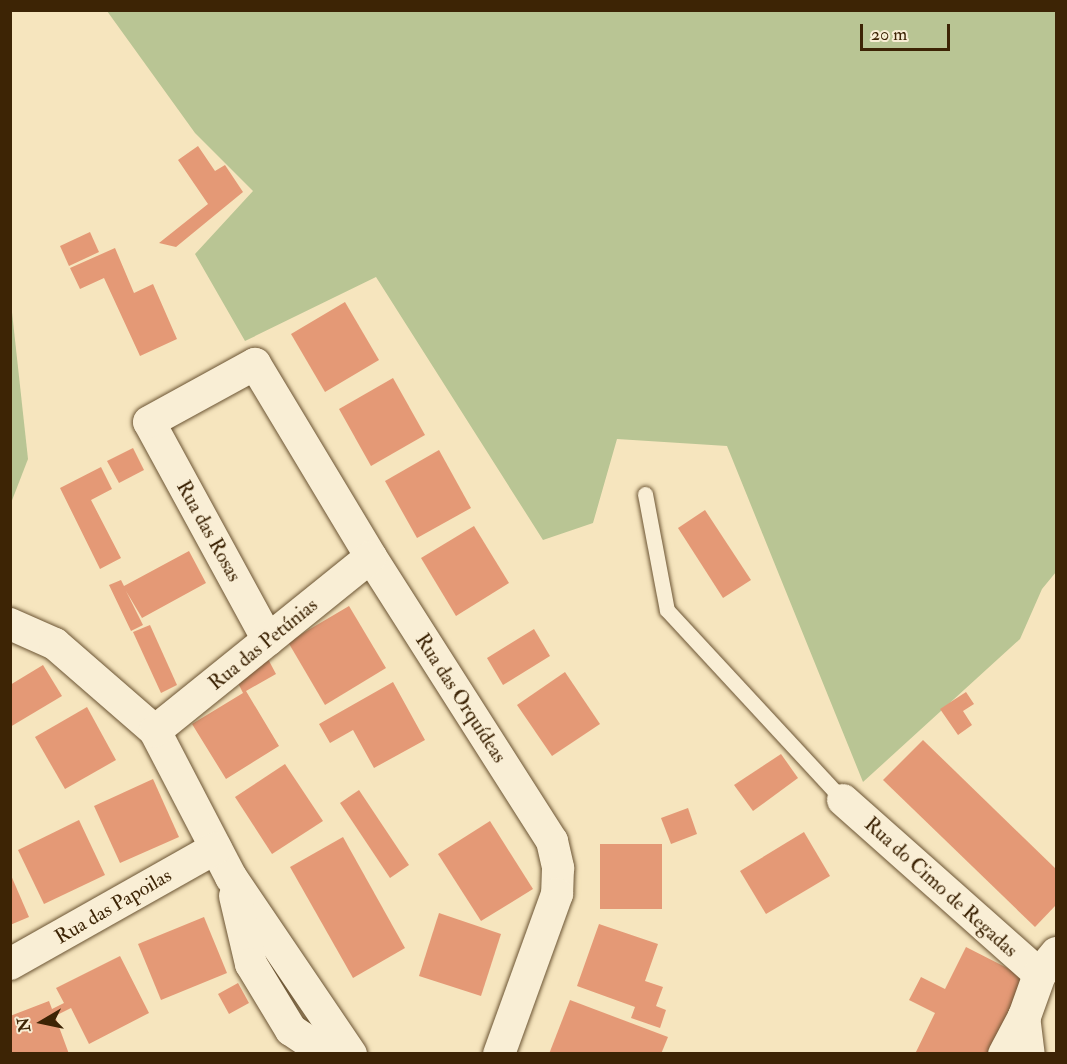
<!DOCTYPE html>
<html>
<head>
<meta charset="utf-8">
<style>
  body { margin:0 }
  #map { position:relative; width:1067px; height:1064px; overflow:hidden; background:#f6e5be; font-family:"IM FELL Double Pica",serif }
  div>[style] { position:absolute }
  .green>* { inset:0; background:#b9c594 }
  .building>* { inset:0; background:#e49976 }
  .roads { filter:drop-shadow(0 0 2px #6b5433) drop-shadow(0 0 2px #6b5433) }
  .service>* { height:15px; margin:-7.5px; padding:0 7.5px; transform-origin:7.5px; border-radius:7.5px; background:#f9eed5 }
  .minor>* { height:32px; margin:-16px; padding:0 16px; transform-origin:16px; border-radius:16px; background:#f9eed5 }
  .tertiary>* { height:33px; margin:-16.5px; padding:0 16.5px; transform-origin:16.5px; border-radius:16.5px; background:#f9eed5 }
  span { translate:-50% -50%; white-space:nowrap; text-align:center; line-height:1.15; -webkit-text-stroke:4.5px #f9eed5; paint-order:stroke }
  .street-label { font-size:20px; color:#3d2405 }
  .frame { position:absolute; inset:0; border:12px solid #3d2405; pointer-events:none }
  .north { position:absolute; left:12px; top:992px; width:60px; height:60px; -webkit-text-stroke:4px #f9eed5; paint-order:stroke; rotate:261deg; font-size:16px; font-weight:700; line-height:24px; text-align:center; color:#3d2405 }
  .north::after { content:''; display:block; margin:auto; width:21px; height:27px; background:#3d2405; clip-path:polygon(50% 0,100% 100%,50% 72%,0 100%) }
  .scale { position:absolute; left:860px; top:24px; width:90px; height:27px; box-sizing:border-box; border:3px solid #3d2405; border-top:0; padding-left:8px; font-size:18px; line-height:21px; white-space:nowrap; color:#3d2405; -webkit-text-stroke:4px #f9eed5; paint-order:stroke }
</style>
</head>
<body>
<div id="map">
  <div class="green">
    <div style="clip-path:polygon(107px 11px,1056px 11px,1056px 572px,1042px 589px,1020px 639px,863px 782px,727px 446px,617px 439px,593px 523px,543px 540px,376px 277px,245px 341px,195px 254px,253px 191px,195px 133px)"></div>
    <div style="clip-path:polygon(10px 294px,28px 459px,11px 503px,10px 503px)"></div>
  </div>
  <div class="building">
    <div style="clip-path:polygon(198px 146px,215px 171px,225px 165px,243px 192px,176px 247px,159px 243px,208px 204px,178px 160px)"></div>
    <div style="clip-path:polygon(90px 232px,99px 252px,69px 266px,60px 246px)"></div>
    <div style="clip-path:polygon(115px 248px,134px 293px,153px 284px,177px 339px,140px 356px,104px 278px,80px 289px,70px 268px)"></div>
    <div style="clip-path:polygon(345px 302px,379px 360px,325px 392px,291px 334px)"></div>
    <div style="clip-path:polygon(393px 378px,425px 435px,371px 466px,339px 409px)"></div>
    <div style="clip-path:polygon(133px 448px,144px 470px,119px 483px,107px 461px)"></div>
    <div style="clip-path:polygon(439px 450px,471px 508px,417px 538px,385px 481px)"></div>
    <div style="clip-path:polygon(101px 467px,112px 489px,91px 500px,121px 558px,100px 569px,60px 488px)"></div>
    <div style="clip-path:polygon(705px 510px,751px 580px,723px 598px,678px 528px)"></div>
    <div style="clip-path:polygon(474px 526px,509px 583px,456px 616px,421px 558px)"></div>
    <div style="clip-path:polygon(189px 551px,206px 583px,142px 618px,126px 591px,143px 625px,131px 631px,109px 585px,121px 580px,124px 586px)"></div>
    <div style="clip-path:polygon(349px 606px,386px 668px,325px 705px,288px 642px)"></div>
    <div style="clip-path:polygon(150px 625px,177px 685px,161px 693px,133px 632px)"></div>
    <div style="clip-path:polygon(534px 629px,550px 656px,503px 685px,487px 658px)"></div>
    <div style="clip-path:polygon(268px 659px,276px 674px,246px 691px,279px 746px,226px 779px,192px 724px,243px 693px,235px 677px)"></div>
    <div style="clip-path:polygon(43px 665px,62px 696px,10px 727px,10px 685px)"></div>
    <div style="clip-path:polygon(565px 672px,600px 724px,552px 756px,517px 705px)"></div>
    <div style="clip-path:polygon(393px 682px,425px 740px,374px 768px,353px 730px,330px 743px,319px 724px)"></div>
    <div style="clip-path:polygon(966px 692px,974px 704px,963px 711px,972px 725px,958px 735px,940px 709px)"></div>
    <div style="clip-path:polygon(87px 707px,116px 760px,65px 789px,35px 737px)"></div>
    <div style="clip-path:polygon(923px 740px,1056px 869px,1056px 905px,1035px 927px,883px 780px)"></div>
    <div style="clip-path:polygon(781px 754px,798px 778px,753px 811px,734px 785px)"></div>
    <div style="clip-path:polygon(285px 764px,323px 821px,272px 854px,235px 797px)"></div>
    <div style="clip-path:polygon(153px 779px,179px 837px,120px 863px,94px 806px)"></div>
    <div style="clip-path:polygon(359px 790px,409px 865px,390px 878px,340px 803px)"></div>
    <div style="clip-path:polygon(688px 808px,697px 834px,671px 844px,661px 818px)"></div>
    <div style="clip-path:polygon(79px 820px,105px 875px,44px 904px,18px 850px)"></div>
    <div style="clip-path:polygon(490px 821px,533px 889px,481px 921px,438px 854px)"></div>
    <div style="clip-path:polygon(804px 832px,830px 876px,766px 914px,740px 871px)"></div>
    <div style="clip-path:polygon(343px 837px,405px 948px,353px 978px,290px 867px)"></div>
    <div style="clip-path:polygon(600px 844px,662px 844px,662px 909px,600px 909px)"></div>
    <div style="clip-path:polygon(10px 873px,29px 917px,10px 925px)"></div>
    <div style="clip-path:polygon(439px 913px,501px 934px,481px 996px,419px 976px)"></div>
    <div style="clip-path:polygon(204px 917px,227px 973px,161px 1000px,138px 944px)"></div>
    <div style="clip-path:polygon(599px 924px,658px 944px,645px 981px,663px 987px,656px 1006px,666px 1010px,660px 1028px,631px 1018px,635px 1007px,577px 986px)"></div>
    <div style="clip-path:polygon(966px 947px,1029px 979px,992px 1054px,915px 1054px,935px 1013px,909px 1000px,921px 977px,945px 989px)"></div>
    <div style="clip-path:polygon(120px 956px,149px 1013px,89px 1044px,71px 1008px,55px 1016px,69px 1054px,10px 1054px,10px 1016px,49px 1001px,52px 1009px,64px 1003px,56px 988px)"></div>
    <div style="clip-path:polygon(238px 983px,249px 1003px,229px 1014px,218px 994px)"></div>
    <div style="clip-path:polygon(570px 1000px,668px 1037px,661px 1054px,549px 1054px)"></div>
  </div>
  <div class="roads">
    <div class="service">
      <div style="left:645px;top:494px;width:118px;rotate:79.3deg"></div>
      <div style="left:667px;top:610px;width:259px;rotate:47.2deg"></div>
    </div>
    <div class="minor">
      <div style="left:10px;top:624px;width:49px;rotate:24deg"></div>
      <div style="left:55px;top:644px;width:133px;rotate:41deg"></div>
      <div style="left:155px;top:731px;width:165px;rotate:62.5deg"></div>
      <div style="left:231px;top:877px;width:214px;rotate:55.9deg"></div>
      <div style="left:268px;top:640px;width:248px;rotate:-118.6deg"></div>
      <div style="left:149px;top:422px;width:121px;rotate:-28.7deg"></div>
      <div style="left:255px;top:364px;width:225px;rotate:59deg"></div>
      <div style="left:371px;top:557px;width:337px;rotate:57.5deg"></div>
      <div style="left:552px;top:841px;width:28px;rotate:77deg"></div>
      <div style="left:558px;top:868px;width:26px;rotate:92deg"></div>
      <div style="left:557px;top:894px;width:170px;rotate:109.9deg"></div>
      <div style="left:155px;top:731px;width:277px;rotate:-38.9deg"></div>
      <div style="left:843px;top:800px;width:262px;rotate:41.6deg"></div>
      <div style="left:235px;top:896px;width:70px;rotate:76.8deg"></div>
      <div style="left:251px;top:964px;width:77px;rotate:58.8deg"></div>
      <div style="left:291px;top:1030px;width:43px;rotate:33.7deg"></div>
      <div style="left:10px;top:964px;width:236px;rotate:-29.4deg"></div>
      <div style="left:1024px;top:1016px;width:38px;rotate:83deg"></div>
    </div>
    <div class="tertiary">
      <div style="left:1004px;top:1054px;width:43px;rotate:-62.2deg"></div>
      <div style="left:1024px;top:1016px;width:45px;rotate:-70.3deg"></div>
      <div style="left:1039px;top:974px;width:27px;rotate:-51deg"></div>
    </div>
  </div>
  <div class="street-label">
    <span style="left:209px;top:531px;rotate:61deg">Rua das Rosas</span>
    <span style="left:263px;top:644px;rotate:-39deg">Rua das Petúnias</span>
    <span style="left:461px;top:698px;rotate:57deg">Rua das Orquídeas</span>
    <span style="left:941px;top:887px;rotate:42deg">Rua do Cimo de Regadas</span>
    <span style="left:113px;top:906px;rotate:-30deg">Rua das Papoilas</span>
  </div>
  <div class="frame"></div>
  <div class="north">N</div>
  <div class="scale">20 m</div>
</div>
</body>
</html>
